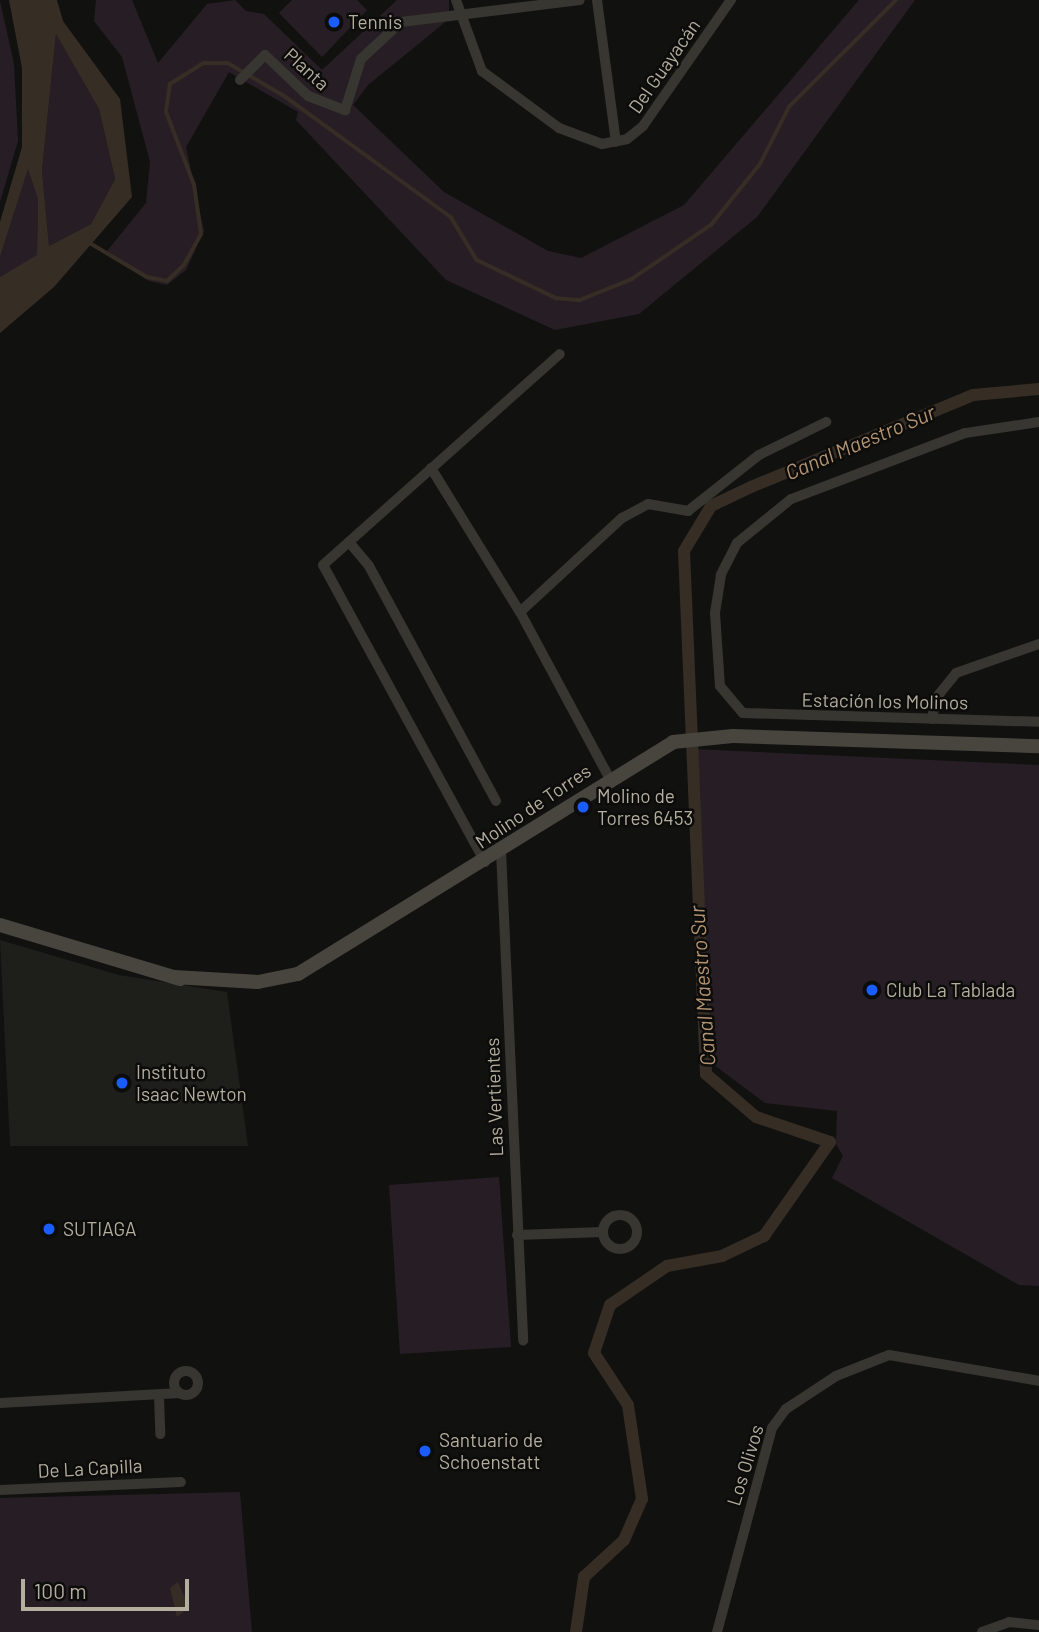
<!DOCTYPE html>
<html>
<head>
<meta charset="utf-8">
<style>
  body { margin:0 }
  #map { position:relative; width:1039px; height:1632px; overflow:hidden; background:#111110; font-family:Barlow,sans-serif }
  div>[style] { position:absolute }
  .built>* { inset:0; background:#1e1e1b }
  .green>* { inset:0; background:#271e25 }
  .water>* { inset:0; background:#362d25 }
  .stream>* { height:3.5px; margin:-1.75px; padding:0 1.75px; transform-origin:1.75px; border-radius:1.75px; background:#362d25 }
  .canal>* { height:12px; margin:-6px; padding:0 6px; transform-origin:6px; border-radius:6px; background:#362d25 }
  .minor>* { height:10px; margin:-5px; padding:0 5px; transform-origin:5px; border-radius:5px; background:#373630 }
  .minor>.ring { margin:-5px; padding:0; box-sizing:content-box; background:none; border:10px solid #373630; border-radius:50% }
  .secondary>* { height:14px; margin:-7px; padding:0 7px; transform-origin:7px; border-radius:7px; background:#47453e }
  .dots>* { width:19px; height:19px; translate:-50% -50%; box-sizing:border-box; border:4px solid #0c0c0b; border-radius:50% }
  span { translate:-50% -50%; white-space:nowrap; text-align:center; line-height:1.15; -webkit-text-stroke:5px #0c0c0b; paint-order:stroke }
  .poi-label { font-size:19px; color:#b4ae9f }
  .left { translate:0 -50%; text-align:left }
  .street-label { font-size:19px; color:#b4ae9f }
  .water-label { font-size:21px; color:#b39371; font-style:italic }
  .scale { position:absolute; left:21px; top:1579px; width:168px; height:32px; box-sizing:border-box; border:4px solid #b4ae9f; border-top:0; padding-left:9px; font-size:21px; line-height:24px; white-space:nowrap; color:#b4ae9f; -webkit-text-stroke:5px #0c0c0b; paint-order:stroke }
</style>
</head>
<body>
<div id="map">
  <div class="built">
    <div style="clip-path:polygon(0 940px,119px 975px,227px 992px,248px 1146px,10px 1146px)"></div>
  </div>
  <div class="green">
    <div style="clip-path:polygon(96px 0,132px 0,158px 63px,207px 4px,235px 0,246px 11px,264px 14px,322px 70px,397px 0,449px 0,449px 19px,368px 85px,353px 105px,444px 192px,548px 251px,581px 258px,684px 205px,859px 0,915px 0,757px 217px,639px 314px,555px 330px,446px 280px,296px 120px,298px 112px,229px 72px,186px 147px,204px 231px,186px 270px,167px 285px,149px 281px,121px 263px,107px 251px,146px 203px,150px 162px,122px 57px,94px 21px)"></div>
    <div style="clip-path:polygon(292px 0,357px 0,367px 10px,322px 57px,279px 13px)"></div>
    <div style="clip-path:polygon(0 1px,14px 64px,18px 141px,0 202px)"></div>
    <div style="clip-path:polygon(56px 33px,99px 109px,115px 179px,91px 224px,49px 246px,42px 170px)"></div>
    <div style="clip-path:polygon(28px 168px,38px 199px,37px 256px,0 277px,0 257px)"></div>
    <div style="clip-path:polygon(693px 749px,1039px 765px,1039px 1286px,1019px 1285px,832px 1178px,843px 1156px,836px 1144px,837px 1111px,765px 1103px,710px 1062px)"></div>
    <div style="clip-path:polygon(499px 1177px,511px 1347px,400px 1354px,389px 1185px)"></div>
    <div style="clip-path:polygon(240px 1492px,252px 1632px,0 1632px,0 1498px)"></div>
  </div>
  <div class="water">
    <div style="clip-path:polygon(evenodd,9px 0,57px 0,63px 21px,120px 99px,132px 197px,54px 287px,0 333px,0 277px,37px 255px,38px 199px,28px 169px,0 257px,0 222px,22px 147px,22px 68px,9px 0,56px 34px,99px 109px,115px 179px,91px 224px,49px 246px,42px 170px,56px 34px)"></div>
    <div style="clip-path:polygon(178px 1582px,189px 1607px,177px 1617px,170px 1588px)"></div>
  </div>
  <div class="stream">
    <div style="left:90px;top:243px;width:66px;rotate:30.8deg"></div>
    <div style="left:147px;top:277px;width:20px;rotate:11deg"></div>
    <div style="left:167px;top:281px;width:23px;rotate:-43deg"></div>
    <div style="left:184px;top:265px;width:35px;rotate:-61deg"></div>
    <div style="left:201px;top:234px;width:49px;rotate:-98.1deg"></div>
    <div style="left:194px;top:185px;width:78px;rotate:-111deg"></div>
    <div style="left:166px;top:112px;width:28px;rotate:-82deg"></div>
    <div style="left:170px;top:84px;width:40px;rotate:-32deg"></div>
    <div style="left:204px;top:63px;width:24px"></div>
    <div style="left:228px;top:63px;width:64px;rotate:30.2deg"></div>
    <div style="left:283px;top:95px;width:208px;rotate:36deg"></div>
    <div style="left:451px;top:217px;width:50px;rotate:58.8deg"></div>
    <div style="left:477px;top:260px;width:88px;rotate:25.7deg"></div>
    <div style="left:556px;top:298px;width:24px;rotate:5deg"></div>
    <div style="left:580px;top:300px;width:56px;rotate:-22deg"></div>
    <div style="left:632px;top:279px;width:96px;rotate:-34.4deg"></div>
    <div style="left:711px;top:225px;width:78px;rotate:-51.2deg"></div>
    <div style="left:760px;top:164px;width:64px;rotate:-63deg"></div>
    <div style="left:789px;top:107px;width:151px;rotate:-45deg"></div>
  </div>
  <div class="canal">
    <div style="left:576px;top:1632px;width:56px;rotate:-81.7deg"></div>
    <div style="left:584px;top:1577px;width:54px;rotate:-42.8deg"></div>
    <div style="left:624px;top:1540px;width:45px;rotate:-66.3deg"></div>
    <div style="left:642px;top:1499px;width:95px;rotate:-98.5deg"></div>
    <div style="left:628px;top:1405px;width:62px;rotate:-123.2deg"></div>
    <div style="left:594px;top:1353px;width:51px;rotate:-71.6deg"></div>
    <div style="left:610px;top:1305px;width:69px;rotate:-34.4deg"></div>
    <div style="left:667px;top:1266px;width:56px;rotate:-10.3deg"></div>
    <div style="left:722px;top:1256px;width:47px;rotate:-25.5deg"></div>
    <div style="left:764px;top:1236px;width:115px;rotate:-54.9deg"></div>
    <div style="left:830px;top:1142px;width:78px;rotate:-161.3deg"></div>
    <div style="left:756px;top:1117px;width:66px;rotate:-139.3deg"></div>
    <div style="left:706px;top:1074px;width:523px;rotate:-92.41deg"></div>
    <div style="left:684px;top:551px;width:52px;rotate:-59deg"></div>
    <div style="left:711px;top:506px;width:44px;rotate:-25.4deg"></div>
    <div style="left:751px;top:487px;width:240px;rotate:-22.5deg"></div>
    <div style="left:973px;top:395px;width:66px;rotate:-5.2deg"></div>
  </div>
  <div class="minor">
    <div style="left:456px;top:0;width:76px;rotate:69.9deg"></div>
    <div style="left:482px;top:71px;width:96px;rotate:36.5deg"></div>
    <div style="left:559px;top:128px;width:46px;rotate:20.4deg"></div>
    <div style="left:602px;top:144px;width:25px;rotate:-11deg"></div>
    <div style="left:627px;top:139px;width:21px;rotate:-39deg"></div>
    <div style="left:643px;top:126px;width:154px;rotate:-55.1deg"></div>
    <div style="left:597px;top:0;width:143px;rotate:82.4deg"></div>
    <div style="left:240px;top:80px;width:35px;rotate:-45deg"></div>
    <div style="left:265px;top:55px;width:59px;rotate:43.6deg"></div>
    <div style="left:308px;top:96px;width:40px;rotate:21deg"></div>
    <div style="left:345px;top:110px;width:53px;rotate:-72.6deg"></div>
    <div style="left:361px;top:59px;width:54px;rotate:-42.8deg"></div>
    <div style="left:401px;top:22px;width:180px;rotate:-7deg"></div>
    <div style="left:1039px;top:422px;width:75px;rotate:171.5deg"></div>
    <div style="left:965px;top:433px;width:186px;rotate:159.2deg"></div>
    <div style="left:791px;top:499px;width:70px;rotate:140.8deg"></div>
    <div style="left:737px;top:543px;width:36px;rotate:117deg"></div>
    <div style="left:721px;top:575px;width:38px;rotate:99deg"></div>
    <div style="left:715px;top:613px;width:73px;rotate:86.1deg"></div>
    <div style="left:720px;top:686px;width:35px;rotate:50deg"></div>
    <div style="left:743px;top:713px;width:296px;rotate:1.7deg"></div>
    <div style="left:431px;top:468px;width:169px;rotate:58.3deg"></div>
    <div style="left:520px;top:612px;width:187px;rotate:61.7deg"></div>
    <div style="left:349px;top:542px;width:31px;rotate:50deg"></div>
    <div style="left:369px;top:566px;width:267px;rotate:61.6deg"></div>
    <div style="left:520px;top:612px;width:139px;rotate:-42.7deg"></div>
    <div style="left:622px;top:518px;width:30px;rotate:-28deg"></div>
    <div style="left:648px;top:504px;width:41px;rotate:9.9deg"></div>
    <div style="left:688px;top:511px;width:90px;rotate:-38.3deg"></div>
    <div style="left:759px;top:455px;width:75px;rotate:-26.2deg"></div>
    <div style="left:932px;top:719px;width:21px;rotate:-79deg"></div>
    <div style="left:936px;top:698px;width:32px;rotate:-51deg"></div>
    <div style="left:956px;top:673px;width:88px;rotate:-19.3deg"></div>
    <div style="left:501px;top:851px;width:490px;rotate:87.4deg"></div>
    <div style="left:485px;top:862px;width:338px;rotate:-118.6deg"></div>
    <div style="left:323px;top:565px;width:317px;rotate:-41.7deg"></div>
    <div class="ring" style="left:603px;top:1215px;width:24px;height:24px"></div>
    <div style="left:517px;top:1235px;width:86px;rotate:-2deg"></div>
    <div class="ring" style="left:174px;top:1371px;width:14px;height:14px"></div>
    <div style="left:159px;top:1396px;width:38px;rotate:88deg"></div>
    <div style="left:0;top:1403px;width:180px;rotate:-3.2deg"></div>
    <div style="left:0;top:1490px;width:181px;rotate:-2.5deg"></div>
    <div style="left:717px;top:1632px;width:211px;rotate:-74.9deg"></div>
    <div style="left:772px;top:1428px;width:24px;rotate:-54deg"></div>
    <div style="left:786px;top:1409px;width:60px;rotate:-33.4deg"></div>
    <div style="left:836px;top:1376px;width:57px;rotate:-21.6deg"></div>
    <div style="left:889px;top:1355px;width:152px;rotate:9.8deg"></div>
    <div style="left:982px;top:1632px;width:29px;rotate:-20deg"></div>
    <div style="left:1009px;top:1622px;width:30px;rotate:6deg"></div>
  </div>
  <div class="secondary">
    <div style="left:0;top:925px;width:188px;rotate:16.7deg"></div>
    <div style="left:174px;top:977px;width:84px;rotate:3.4deg"></div>
    <div style="left:258px;top:982px;width:41px;rotate:-11.3deg"></div>
    <div style="left:298px;top:974px;width:441px;rotate:-31.7deg"></div>
    <div style="left:673px;top:742px;width:60px;rotate:-5.7deg"></div>
    <div style="left:733px;top:736px;width:306px;rotate:1.9deg"></div>
  </div>
  <div class="dots">
    <div style="left:334px;top:22px;background:#1a5dff"></div>
    <div style="left:583px;top:807px;background:#1a5dff"></div>
    <div style="left:872px;top:990px;background:#1a5dff"></div>
    <div style="left:122px;top:1083px;background:#1a5dff"></div>
    <div style="left:49px;top:1229px;background:#1a5dff"></div>
    <div style="left:425px;top:1451px;background:#1a5dff"></div>
  </div>
  <div class="poi-label">
    <span class="left" style="left:348px;top:22px">Tennis</span>
    <span class="left" style="left:597px;top:807px">Molino de<br>Torres 6453</span>
    <span class="left" style="left:886px;top:990px">Club La Tablada</span>
    <span class="left" style="left:136px;top:1083px">Instituto<br>Isaac Newton</span>
    <span class="left" style="left:63px;top:1229px">SUTIAGA</span>
    <span class="left" style="left:439px;top:1451px">Santuario de<br>Schoenstatt</span>
  </div>
  <div class="street-label">
    <span style="left:664px;top:66px;rotate:-55deg">Del Guayacán</span>
    <span style="left:307px;top:69px;rotate:42deg">Planta</span>
    <span style="left:885px;top:701px;rotate:1deg">Estación los Molinos</span>
    <span style="left:533px;top:806px;rotate:-34deg">Molino de Torres</span>
    <span style="left:494px;top:1097px;rotate:-92deg">Las Vertientes</span>
    <span style="left:745px;top:1465px;rotate:-73deg">Los Olivos</span>
    <span style="left:90px;top:1468px;rotate:-3deg">De La Capilla</span>
  </div>
  <div class="water-label">
    <span style="left:860px;top:442px;rotate:-23deg">Canal Maestro Sur</span>
    <span style="left:702px;top:986px;rotate:-94deg">Canal Maestro Sur</span>
  </div>
  <div class="scale">100 m</div>
</div>
</body>
</html>
